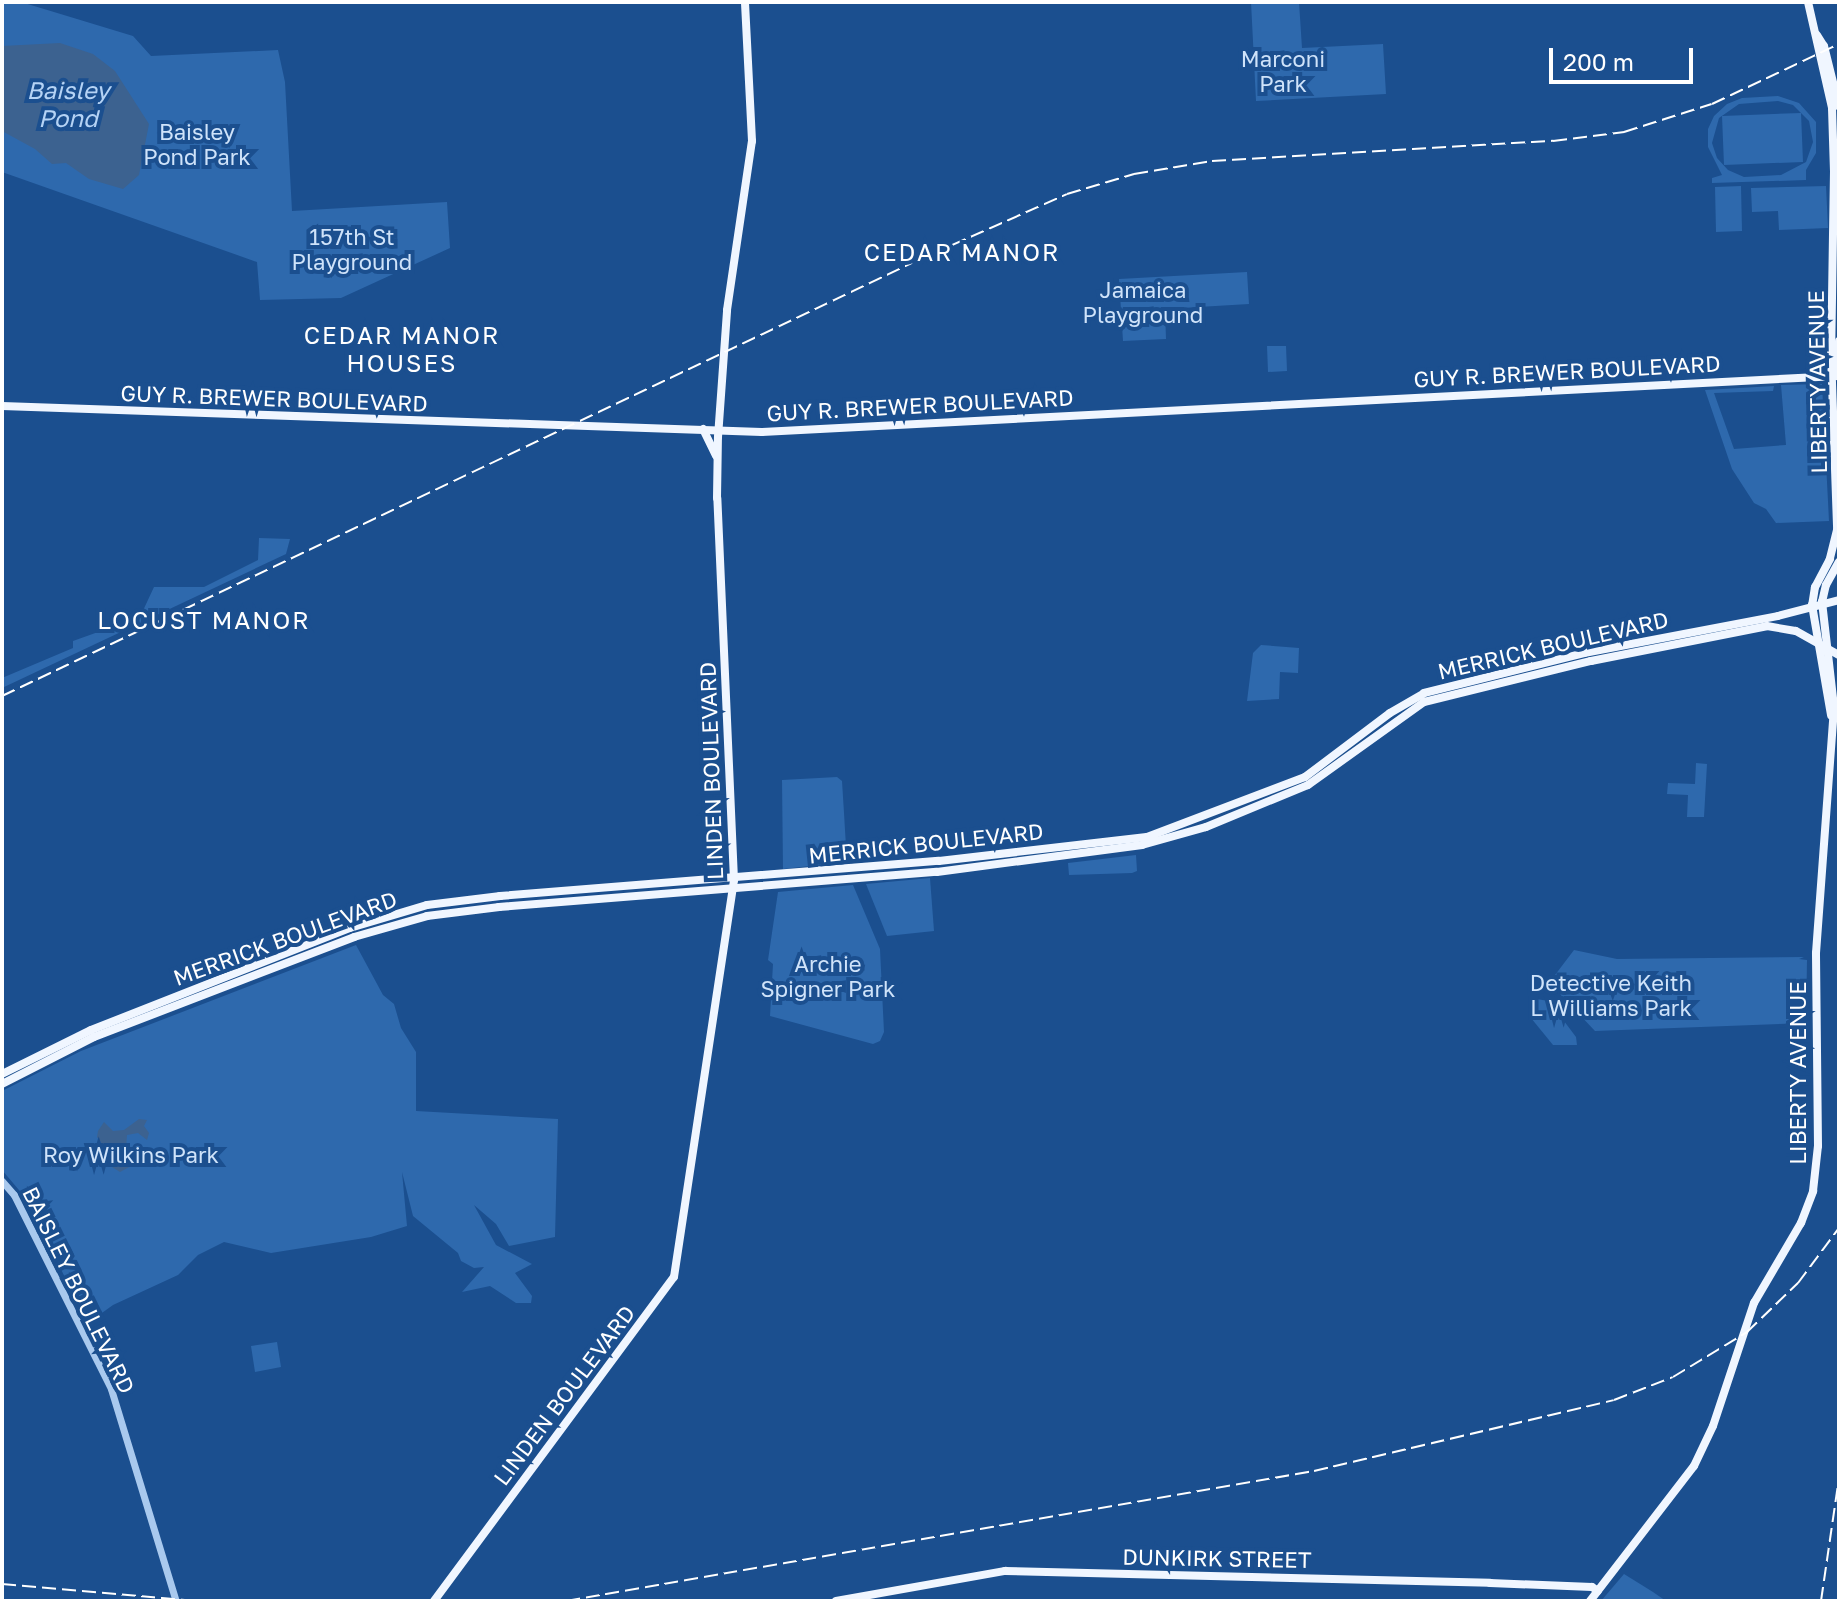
<!DOCTYPE html>
<html>
<head>
<meta charset="utf-8">
<style>
  body { margin:0 }
  #map { position:relative; width:1841px; height:1603px; overflow:hidden; background:#1b4f8f; font-family:"Golos Text",sans-serif }
  div>[style] { position:absolute }
  .green>* { inset:0; background:#2e69ad }
  .water>* { inset:0; background:#3c6290 }
  .minor>* { height:7px; margin:-3.5px; padding:0 3.5px; transform-origin:3.5px; border-radius:3.5px; background:#a9c9ee }
  .major>* { height:8px; margin:-4px; padding:0 4px; transform-origin:4px; border-radius:4px; background:#f0f6ff }
  .rail>* { height:2px; margin-top:-1px; transform-origin:0; background:repeating-linear-gradient(90deg,#fff 0 14px,transparent 0 20px) }
  span { translate:-50% -50%; white-space:nowrap; text-align:center; line-height:1.15; -webkit-text-stroke:8px #1b4f8f; paint-order:stroke }
  .park-label { font-size:22px; color:#cfe3fa }
  .street-label { font-size:22px; color:#fff }
  .water-label { font-size:24px; color:#b5d3f5; font-style:italic }
  .neighbourhood-label { font-size:24px; color:#fff; letter-spacing:2px }
  .frame { position:absolute; inset:0; border:4px solid #fff; pointer-events:none }
  .scale { position:absolute; left:1549px; top:48px; width:144px; height:36px; box-sizing:border-box; border:4px solid #fff; border-top:0; padding-left:10px; font-size:24px; line-height:28px; white-space:nowrap; color:#fff; -webkit-text-stroke:6px #1b4f8f; paint-order:stroke }
</style>
</head>
<body>
<div id="map">
  <div class="green">
    <div style="clip-path:polygon(2px 2px,21px 2px,133px 36px,151px 56px,278px 50px,285px 82px,292px 211px,447px 202px,450px 248px,341px 298px,260px 300px,257px 262px,2px 172px)"></div>
    <div style="clip-path:polygon(1251px 2px,1299px 2px,1302px 48px,1383px 44px,1386px 94px,1256px 101px)"></div>
    <div style="clip-path:polygon(evenodd,1778px 96px,1799px 103px,1816px 122px,1816px 153px,1806px 170px,1806px 180px,1712px 183px,1712px 178px,1722px 175px,1708px 147px,1708px 129px,1714px 116px,1727px 104px,1742px 98px,1778px 96px,1778px 101px,1793px 105px,1809px 121px,1813px 142px,1806px 162px,1781px 175px,1744px 177px,1728px 170px,1717px 158px,1712px 143px,1719px 118px,1739px 104px,1778px 101px)"></div>
    <div style="clip-path:polygon(1801px 113px,1803px 162px,1724px 165px,1722px 116px)"></div>
    <div style="clip-path:polygon(1741px 186px,1742px 231px,1716px 232px,1715px 187px)"></div>
    <div style="clip-path:polygon(1826px 186px,1828px 228px,1779px 230px,1778px 211px,1752px 212px,1751px 188px)"></div>
    <div style="clip-path:polygon(1247px 272px,1249px 304px,1165px 309px,1166px 339px,1123px 341px,1119px 279px)"></div>
    <div style="clip-path:polygon(1267px 346px,1286px 346px,1287px 371px,1268px 372px)"></div>
    <div style="clip-path:polygon(1822px 384px,1829px 521px,1776px 523px,1766px 509px,1754px 503px,1732px 469px,1705px 390px,1774px 386px,1773px 391px,1714px 393px,1734px 449px,1786px 445px,1781px 385px)"></div>
    <div style="clip-path:polygon(259px 538px,290px 539px,286px 554px,2px 688px,2px 678px,73px 648px,73px 641px,140px 617px,154px 587px,204px 587px,258px 560px)"></div>
    <div style="clip-path:polygon(1261px 645px,1299px 648px,1298px 673px,1280px 672px,1279px 699px,1247px 701px,1253px 653px)"></div>
    <div style="clip-path:polygon(1696px 763px,1707px 764px,1704px 817px,1687px 817px,1688px 795px,1667px 794px,1668px 783px,1695px 784px)"></div>
    <div style="clip-path:polygon(837px 777px,842px 781px,847px 862px,783px 869px,782px 780px)"></div>
    <div style="clip-path:polygon(1136px 855px,1137px 871px,1132px 873px,1069px 875px,1068px 863px)"></div>
    <div style="clip-path:polygon(930px 878px,934px 931px,887px 936px,866px 884px)"></div>
    <div style="clip-path:polygon(853px 885px,880px 949px,884px 1032px,880px 1041px,873px 1044px,770px 1016px,773px 964px,768px 960px,778px 892px)"></div>
    <div style="clip-path:polygon(356px 945px,383px 995px,394px 1004px,401px 1028px,416px 1052px,416px 1111px,558px 1119px,555px 1237px,509px 1246px,496px 1224px,474px 1205px,496px 1245px,532px 1264px,515px 1273px,532px 1296px,531px 1303px,516px 1303px,490px 1286px,462px 1292px,484px 1267px,474px 1268px,461px 1261px,458px 1253px,413px 1216px,402px 1172px,407px 1226px,371px 1237px,271px 1253px,224px 1242px,198px 1255px,178px 1275px,113px 1305px,88px 1323px,24px 1196px,2px 1170px,2px 1091px,81px 1051px)"></div>
    <div style="clip-path:polygon(1574px 950px,1617px 959px,1804px 957px,1799px 959px,1807px 960px,1806px 1023px,1595px 1031px,1559px 993px,1551px 990px,1555px 975px)"></div>
    <div style="clip-path:polygon(1536px 999px,1549px 1001px,1576px 1037px,1577px 1045px,1553px 1045px,1531px 1018px)"></div>
    <div style="clip-path:polygon(277px 1342px,281px 1367px,255px 1372px,251px 1346px)"></div>
    <div style="clip-path:polygon(1624px 1574px,1653px 1592px,1666px 1601px,1601px 1601px)"></div>
  </div>
  <div class="water">
    <div style="clip-path:polygon(60px 43px,93px 54px,115px 71px,149px 124px,139px 175px,123px 189px,89px 179px,66px 163px,52px 164px,35px 149px,2px 131px,2px 46px)"></div>
    <div style="clip-path:polygon(139px 1119px,147px 1120px,144px 1126px,149px 1133px,147px 1140px,138px 1133px,127px 1135px,126px 1149px,144px 1149px,151px 1160px,150px 1167px,135px 1164px,120px 1172px,112px 1167px,113px 1152px,106px 1150px,97px 1137px,98px 1131px,104px 1122px,113px 1131px,124px 1130px)"></div>
  </div>
  <div class="minor">
    <div style="left:2px;top:1181px;width:18px;rotate:49deg"></div>
    <div style="left:14px;top:1195px;width:217px;rotate:63.4deg"></div>
    <div style="left:111px;top:1389px;width:222px;rotate:73deg"></div>
  </div>
  <div class="major">
    <div style="left:1808px;top:2px;width:109px;rotate:77.2deg"></div>
    <div style="left:1832px;top:108px;width:63px;rotate:88.2deg"></div>
    <div style="left:1834px;top:171px;width:183px;rotate:90.9deg"></div>
    <div style="left:1831px;top:354px;width:176px;rotate:88deg"></div>
    <div style="left:1837px;top:530px;width:30px;rotate:104deg"></div>
    <div style="left:1830px;top:559px;width:32px;rotate:118deg"></div>
    <div style="left:1815px;top:587px;width:18px;rotate:99deg"></div>
    <div style="left:1812px;top:605px;width:112px;rotate:80.2deg"></div>
    <div style="left:1817px;top:35px;width:13px;rotate:58deg"></div>
    <div style="left:1824px;top:46px;width:62px;rotate:76deg"></div>
    <div style="left:1839px;top:341px;width:33px;rotate:90deg"></div>
    <div style="left:2px;top:406px;width:760px;rotate:1.96deg"></div>
    <div style="left:762px;top:432px;width:1078px;rotate:-2.98deg"></div>
    <div style="left:703px;top:429px;width:30px;rotate:64deg"></div>
    <div style="left:2px;top:1074px;width:99px;rotate:-26.3deg"></div>
    <div style="left:91px;top:1030px;width:278px;rotate:-21.5deg"></div>
    <div style="left:350px;top:928px;width:80px;rotate:-16.6deg"></div>
    <div style="left:427px;top:905px;width:74px;rotate:-7deg"></div>
    <div style="left:500px;top:896px;width:440px;rotate:-4.6deg"></div>
    <div style="left:939px;top:861px;width:209px;rotate:-6.6deg"></div>
    <div style="left:1147px;top:837px;width:169px;rotate:-20.8deg"></div>
    <div style="left:1305px;top:777px;width:106px;rotate:-37deg"></div>
    <div style="left:1390px;top:713px;width:39px;rotate:-30deg"></div>
    <div style="left:1424px;top:693px;width:165px;rotate:-14deg"></div>
    <div style="left:1584px;top:653px;width:197px;rotate:-10.8deg"></div>
    <div style="left:1778px;top:616px;width:63px;rotate:-14.7deg"></div>
    <div style="left:2px;top:1084px;width:103px;rotate:-27.1deg"></div>
    <div style="left:94px;top:1037px;width:279px;rotate:-21deg"></div>
    <div style="left:354px;top:937px;width:76px;rotate:-16deg"></div>
    <div style="left:427px;top:916px;width:73px;rotate:-7.1deg"></div>
    <div style="left:499px;top:907px;width:439px;rotate:-4.6deg"></div>
    <div style="left:937px;top:872px;width:207px;rotate:-7.5deg"></div>
    <div style="left:1142px;top:845px;width:66px;rotate:-15.7deg"></div>
    <div style="left:1206px;top:827px;width:110px;rotate:-22.4deg"></div>
    <div style="left:1308px;top:785px;width:143px;rotate:-35.6deg"></div>
    <div style="left:1424px;top:702px;width:172px;rotate:-13.8deg"></div>
    <div style="left:1591px;top:661px;width:179px;rotate:-11.2deg"></div>
    <div style="left:1767px;top:626px;width:29px;rotate:10deg"></div>
    <div style="left:1796px;top:631px;width:49px;rotate:29.2deg"></div>
    <div style="left:434px;top:1601px;width:403px;rotate:-53.5deg"></div>
    <div style="left:674px;top:1277px;width:402px;rotate:-81.4deg"></div>
    <div style="left:734px;top:880px;width:382px;rotate:-92.5deg"></div>
    <div style="left:717px;top:498px;width:61px;rotate:-89.1deg"></div>
    <div style="left:718px;top:437px;width:127px;rotate:-85.9deg"></div>
    <div style="left:727px;top:310px;width:171px;rotate:-81.6deg"></div>
    <div style="left:752px;top:141px;width:139px;rotate:-92.9deg"></div>
    <div style="left:836px;top:1601px;width:172px;rotate:-10.1deg"></div>
    <div style="left:1005px;top:1571px;width:485px;rotate:1.4deg"></div>
    <div style="left:1490px;top:1583px;width:102px;rotate:2.2deg"></div>
    <div style="left:1592px;top:1587px;width:7px;rotate:34deg"></div>
    <div style="left:1590px;top:1601px;width:170px;rotate:-52.4deg"></div>
    <div style="left:1694px;top:1466px;width:44px;rotate:-64.6deg"></div>
    <div style="left:1713px;top:1426px;width:130px;rotate:-71.6deg"></div>
    <div style="left:1754px;top:1303px;width:93px;rotate:-59.6deg"></div>
    <div style="left:1801px;top:1223px;width:34px;rotate:-69deg"></div>
    <div style="left:1813px;top:1191px;width:45px;rotate:-83.7deg"></div>
    <div style="left:1818px;top:1146px;width:193px;rotate:-90.6deg"></div>
    <div style="left:1816px;top:953px;width:247px;rotate:-85.8deg"></div>
    <div style="left:1834px;top:707px;width:106px;rotate:-96.5deg"></div>
    <div style="left:1822px;top:602px;width:17px;rotate:-77deg"></div>
    <div style="left:1826px;top:585px;width:26px;rotate:-61deg"></div>
  </div>
  <div class="rail">
    <div style="left:2px;top:696px;width:1012px;rotate:-25.45deg"></div>
    <div style="left:916px;top:261px;width:165px;rotate:-23.9deg"></div>
    <div style="left:1067px;top:194px;width:70px;rotate:-16.6deg"></div>
    <div style="left:1134px;top:174px;width:79px;rotate:-9.5deg"></div>
    <div style="left:1212px;top:161px;width:342px;rotate:-3.4deg"></div>
    <div style="left:1553px;top:141px;width:72px;rotate:-7.2deg"></div>
    <div style="left:1624px;top:132px;width:92px;rotate:-17.7deg"></div>
    <div style="left:1712px;top:104px;width:140px;rotate:-25.3deg"></div>
    <div style="left:2px;top:1584px;width:195px;rotate:5deg"></div>
    <div style="left:566px;top:1601px;width:759px;rotate:-9.86deg"></div>
    <div style="left:1314px;top:1471px;width:308px;rotate:-13.3deg"></div>
    <div style="left:1614px;top:1400px;width:63px;rotate:-21.3deg"></div>
    <div style="left:1673px;top:1377px;width:87px;rotate:-31.3deg"></div>
    <div style="left:1747px;top:1332px;width:71px;rotate:-43.9deg"></div>
    <div style="left:1798px;top:1283px;width:69px;rotate:-53.3deg"></div>
    <div style="left:1821px;top:1601px;width:124px;rotate:-81.7deg"></div>
  </div>
  <div class="park-label">
    <span style="left:1283px;top:71px">Marconi<br>Park</span>
    <span style="left:197px;top:144px">Baisley<br>Pond Park</span>
    <span style="left:352px;top:249px">157th St<br>Playground</span>
    <span style="left:1143px;top:302px">Jamaica<br>Playground</span>
    <span style="left:828px;top:976px">Archie<br>Spigner Park</span>
    <span style="left:1611px;top:995px">Detective Keith<br>L Williams Park</span>
    <span style="left:131px;top:1155px">Roy Wilkins Park</span>
  </div>
  <div class="street-label">
    <span style="left:1567px;top:371px;rotate:-3deg">GUY R. BREWER BOULEVARD</span>
    <span style="left:1817px;top:382px;rotate:-91deg">LIBERTY AVENUE</span>
    <span style="left:274px;top:398px;rotate:2deg">GUY R. BREWER BOULEVARD</span>
    <span style="left:920px;top:405px;rotate:-3deg">GUY R. BREWER BOULEVARD</span>
    <span style="left:1553px;top:645px;rotate:-13deg">MERRICK BOULEVARD</span>
    <span style="left:711px;top:771px;rotate:-92deg">LINDEN BOULEVARD</span>
    <span style="left:926px;top:843px;rotate:-6deg">MERRICK BOULEVARD</span>
    <span style="left:285px;top:938px;rotate:-20deg">MERRICK BOULEVARD</span>
    <span style="left:1798px;top:1073px;rotate:-90deg">LIBERTY AVENUE</span>
    <span style="left:79px;top:1290px;rotate:64deg">BAISLEY BOULEVARD</span>
    <span style="left:564px;top:1395px;rotate:-53deg">LINDEN BOULEVARD</span>
    <span style="left:1217px;top:1558px;rotate:1deg">DUNKIRK STREET</span>
  </div>
  <div class="water-label">
    <span style="left:68px;top:104px">Baisley<br>Pond</span>
  </div>
  <div class="neighbourhood-label">
    <span style="left:962px;top:252px">CEDAR MANOR</span>
    <span style="left:402px;top:349px">CEDAR MANOR<br>HOUSES</span>
    <span style="left:204px;top:620px">LOCUST MANOR</span>
  </div>
  <div class="frame"></div>
  <div class="scale">200 m</div>
</div>
</body>
</html>
